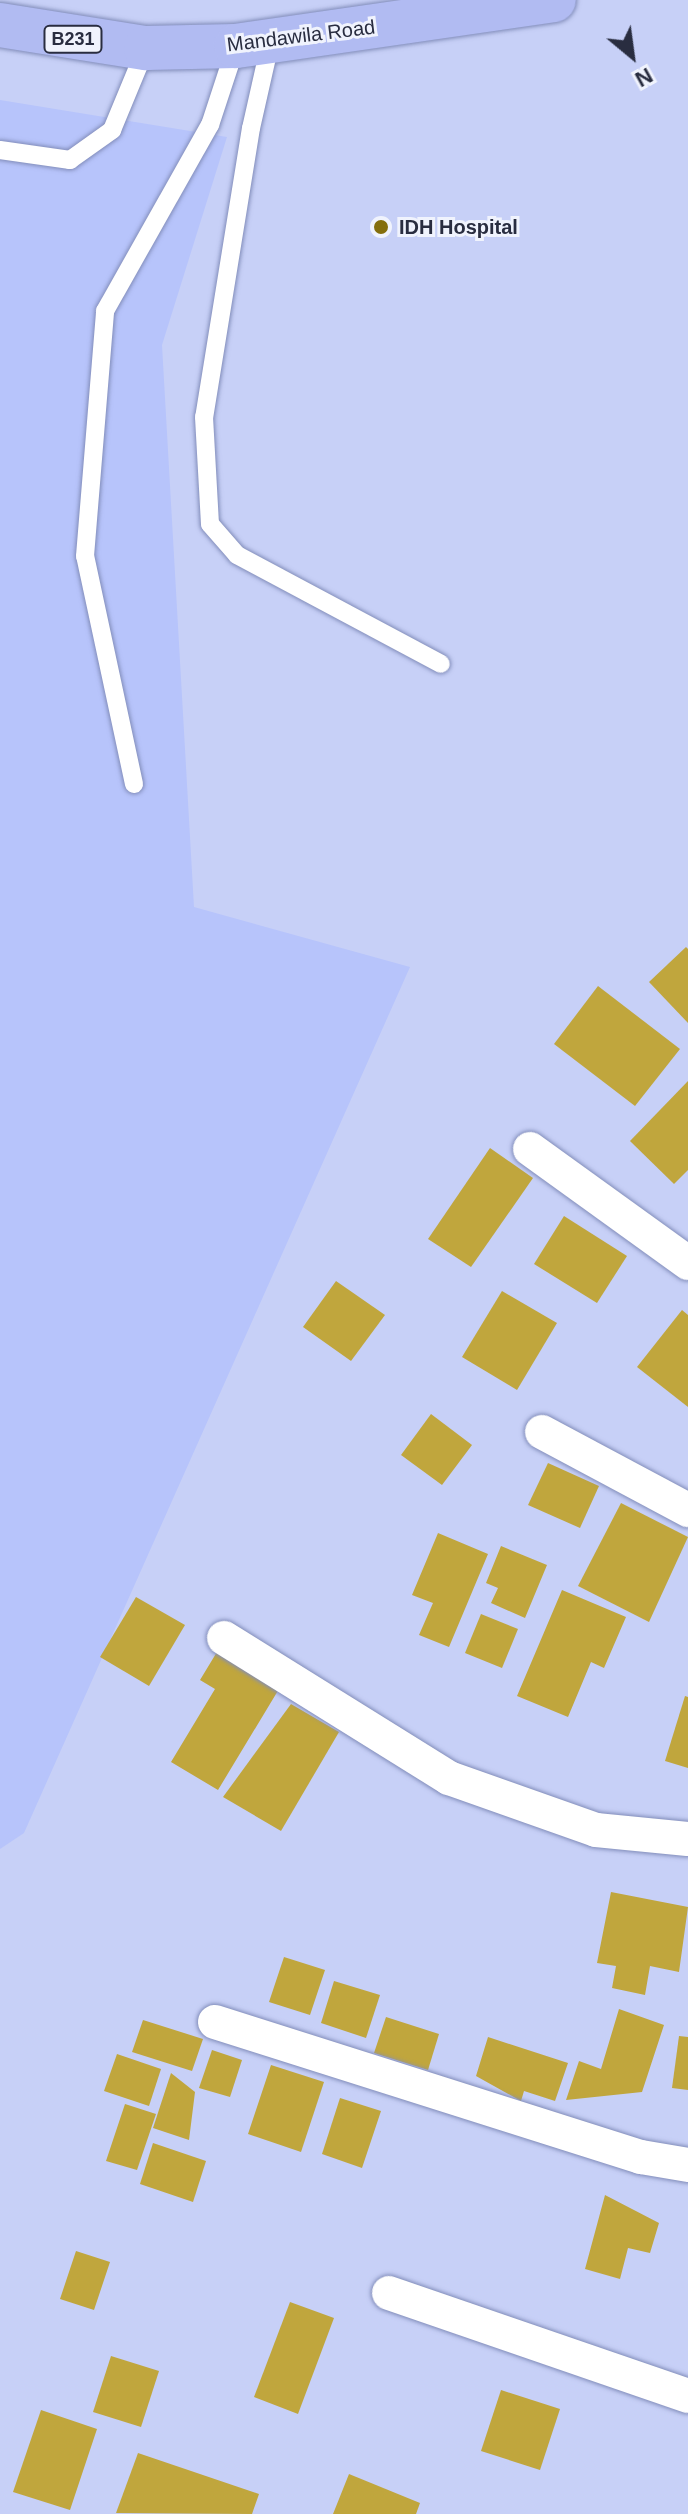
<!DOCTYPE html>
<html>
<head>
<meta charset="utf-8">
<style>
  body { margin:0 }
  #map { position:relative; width:688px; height:2514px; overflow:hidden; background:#c7d0f7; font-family:Arial,sans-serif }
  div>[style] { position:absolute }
  .built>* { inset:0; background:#b7c4fb }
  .building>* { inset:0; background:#c0a63d }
  .roads { filter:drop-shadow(0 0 2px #828dba) drop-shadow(0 0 2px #828dba) }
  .lane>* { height:18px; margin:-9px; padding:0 9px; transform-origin:9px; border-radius:9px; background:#fff }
  .street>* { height:34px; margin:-17px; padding:0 17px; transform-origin:17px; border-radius:17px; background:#fff }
  .primary>* { height:44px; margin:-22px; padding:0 22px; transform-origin:22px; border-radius:22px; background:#b1bbf2 }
  .dots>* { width:22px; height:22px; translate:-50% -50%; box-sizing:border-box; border:4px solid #f0f3fd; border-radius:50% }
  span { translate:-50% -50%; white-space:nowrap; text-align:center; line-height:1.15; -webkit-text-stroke:6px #f0f3fd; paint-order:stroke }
  .shield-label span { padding:2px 6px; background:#f0f3fd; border:2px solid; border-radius:6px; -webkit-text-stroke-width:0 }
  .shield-label { font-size:18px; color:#292d40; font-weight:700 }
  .street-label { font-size:20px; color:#292d40 }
  .poi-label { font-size:20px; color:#292d40; font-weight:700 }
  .left { translate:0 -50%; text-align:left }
  .north { position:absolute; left:592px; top:16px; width:80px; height:80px; -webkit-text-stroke:6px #f0f3fd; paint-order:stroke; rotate:151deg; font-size:22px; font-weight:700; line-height:32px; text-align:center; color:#292d40 }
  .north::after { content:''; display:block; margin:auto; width:28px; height:36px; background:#292d40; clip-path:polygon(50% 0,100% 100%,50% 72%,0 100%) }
</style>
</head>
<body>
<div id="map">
  <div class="built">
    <div style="clip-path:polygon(0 100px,227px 137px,162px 345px,194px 907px,410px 967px,24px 1833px,0 1849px)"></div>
  </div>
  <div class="building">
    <div style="clip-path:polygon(686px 947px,688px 949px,688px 1023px,649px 982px)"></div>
    <div style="clip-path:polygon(598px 986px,680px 1049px,635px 1106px,554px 1044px)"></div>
    <div style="clip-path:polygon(688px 1081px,688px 1170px,674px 1184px,630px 1141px)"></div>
    <div style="clip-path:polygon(490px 1148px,533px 1178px,471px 1267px,428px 1239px)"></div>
    <div style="clip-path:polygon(564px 1216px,627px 1256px,597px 1303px,534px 1264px)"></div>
    <div style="clip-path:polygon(336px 1281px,385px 1315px,351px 1361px,303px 1327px)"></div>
    <div style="clip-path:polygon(502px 1291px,557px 1323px,517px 1390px,462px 1357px)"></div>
    <div style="clip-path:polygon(682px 1310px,688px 1315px,688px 1407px,637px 1367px)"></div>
    <div style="clip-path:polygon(431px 1414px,472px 1445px,442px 1485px,401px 1455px)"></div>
    <div style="clip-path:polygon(548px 1463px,599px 1486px,580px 1528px,528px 1505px)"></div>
    <div style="clip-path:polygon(621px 1503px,688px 1537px,649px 1622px,578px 1586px)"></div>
    <div style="clip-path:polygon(438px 1533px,488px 1554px,449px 1647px,419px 1635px,433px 1603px,412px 1595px)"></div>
    <div style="clip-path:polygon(501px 1546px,547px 1565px,525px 1618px,491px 1603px,498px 1588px,486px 1583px)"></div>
    <div style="clip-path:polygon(562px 1590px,626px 1617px,604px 1668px,591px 1662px,568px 1717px,517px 1696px)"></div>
    <div style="clip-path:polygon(136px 1597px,185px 1625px,149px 1686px,100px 1657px)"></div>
    <div style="clip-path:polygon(481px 1614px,518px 1629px,502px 1668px,465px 1653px)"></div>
    <div style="clip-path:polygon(220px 1647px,282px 1684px,218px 1790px,171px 1762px,215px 1689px,200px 1680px)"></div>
    <div style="clip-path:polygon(685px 1696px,688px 1697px,688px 1768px,665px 1761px)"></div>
    <div style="clip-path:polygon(291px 1704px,339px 1732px,281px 1831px,223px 1797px)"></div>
    <div style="clip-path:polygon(611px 1892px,688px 1907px,679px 1972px,650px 1966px,645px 1995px,612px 1988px,616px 1966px,597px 1963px)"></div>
    <div style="clip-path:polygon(284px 1957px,325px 1970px,310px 2015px,269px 2002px)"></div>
    <div style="clip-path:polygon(334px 1981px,380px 1995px,366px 2038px,321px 2023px)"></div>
    <div style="clip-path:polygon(619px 2009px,664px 2025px,642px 2092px,566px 2100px,579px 2061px,601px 2069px)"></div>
    <div style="clip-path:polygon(386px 2017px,439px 2034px,428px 2070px,374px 2053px)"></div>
    <div style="clip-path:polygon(143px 2020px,203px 2039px,192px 2071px,132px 2052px)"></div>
    <div style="clip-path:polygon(679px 2036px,688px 2037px,688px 2090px,672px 2088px)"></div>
    <div style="clip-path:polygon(488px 2037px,568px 2063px,555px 2101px,524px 2091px,521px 2101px,476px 2076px)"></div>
    <div style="clip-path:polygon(212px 2050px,242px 2060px,230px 2097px,199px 2088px)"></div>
    <div style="clip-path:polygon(117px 2054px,161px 2069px,149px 2106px,104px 2091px)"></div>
    <div style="clip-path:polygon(271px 2065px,324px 2082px,301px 2152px,248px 2134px)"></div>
    <div style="clip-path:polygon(171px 2073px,195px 2092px,189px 2140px,153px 2128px)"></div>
    <div style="clip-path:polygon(340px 2098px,381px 2111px,362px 2168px,322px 2154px)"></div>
    <div style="clip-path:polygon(125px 2104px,156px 2114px,137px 2170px,106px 2161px)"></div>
    <div style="clip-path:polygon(153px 2143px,206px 2161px,193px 2202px,140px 2184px)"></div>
    <div style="clip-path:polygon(605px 2195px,659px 2223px,650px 2253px,628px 2248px,620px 2279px,585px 2269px)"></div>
    <div style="clip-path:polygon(76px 2251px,110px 2262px,94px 2310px,60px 2299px)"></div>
    <div style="clip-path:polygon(290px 2302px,334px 2318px,298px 2414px,254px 2397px)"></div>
    <div style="clip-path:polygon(111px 2356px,159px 2371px,141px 2427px,93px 2412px)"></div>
    <div style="clip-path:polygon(501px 2390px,560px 2409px,540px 2470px,481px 2451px)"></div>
    <div style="clip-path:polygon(41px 2410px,97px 2429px,70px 2510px,13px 2492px)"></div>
    <div style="clip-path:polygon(138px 2453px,259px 2494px,252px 2514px,116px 2513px)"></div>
    <div style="clip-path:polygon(349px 2474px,420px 2503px,416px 2514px,333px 2514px)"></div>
  </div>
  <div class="roads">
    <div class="lane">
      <div style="left:270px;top:44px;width:86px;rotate:102.7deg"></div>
      <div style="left:251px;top:128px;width:293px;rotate:99.2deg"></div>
      <div style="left:204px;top:417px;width:107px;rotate:86.8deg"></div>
      <div style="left:210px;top:524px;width:41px;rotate:48.9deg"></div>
      <div style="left:237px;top:555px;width:231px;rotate:28.1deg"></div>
      <div style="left:0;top:150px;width:71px;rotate:8.1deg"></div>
      <div style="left:70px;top:160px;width:52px;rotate:-35.5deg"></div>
      <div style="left:112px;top:130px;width:89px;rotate:-67.5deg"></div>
      <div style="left:134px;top:784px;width:233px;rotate:-102.1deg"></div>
      <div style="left:85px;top:556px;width:246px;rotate:-85.3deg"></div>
      <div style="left:105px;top:311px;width:214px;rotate:-60.6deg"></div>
      <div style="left:210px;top:125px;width:83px;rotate:-71.8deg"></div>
    </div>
    <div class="street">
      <div style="left:530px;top:1149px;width:195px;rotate:35.8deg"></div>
      <div style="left:542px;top:1432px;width:166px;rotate:28.1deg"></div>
      <div style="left:224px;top:1638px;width:265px;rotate:31.9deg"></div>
      <div style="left:449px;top:1778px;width:156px;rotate:19.5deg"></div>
      <div style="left:596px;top:1830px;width:92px;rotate:5.6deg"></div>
      <div style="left:215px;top:2022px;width:447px;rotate:17.6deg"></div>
      <div style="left:641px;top:2157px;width:48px;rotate:9.7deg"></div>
      <div style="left:389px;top:2293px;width:316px;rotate:19deg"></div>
    </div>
    <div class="primary">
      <div style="left:0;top:25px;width:148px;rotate:9deg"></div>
      <div style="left:146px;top:48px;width:90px;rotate:-1.3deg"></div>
      <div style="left:236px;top:46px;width:321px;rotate:-8.2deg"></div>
    </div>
  </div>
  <div class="dots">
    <div style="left:381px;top:227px;background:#846e0d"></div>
  </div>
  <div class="shield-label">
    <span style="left:73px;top:39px">B231</span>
  </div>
  <div class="street-label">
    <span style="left:301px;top:36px;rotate:-7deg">Mandawila Road</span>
  </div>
  <div class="poi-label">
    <span class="left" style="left:399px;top:227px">IDH Hospital</span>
  </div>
  <div class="north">N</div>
</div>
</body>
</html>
